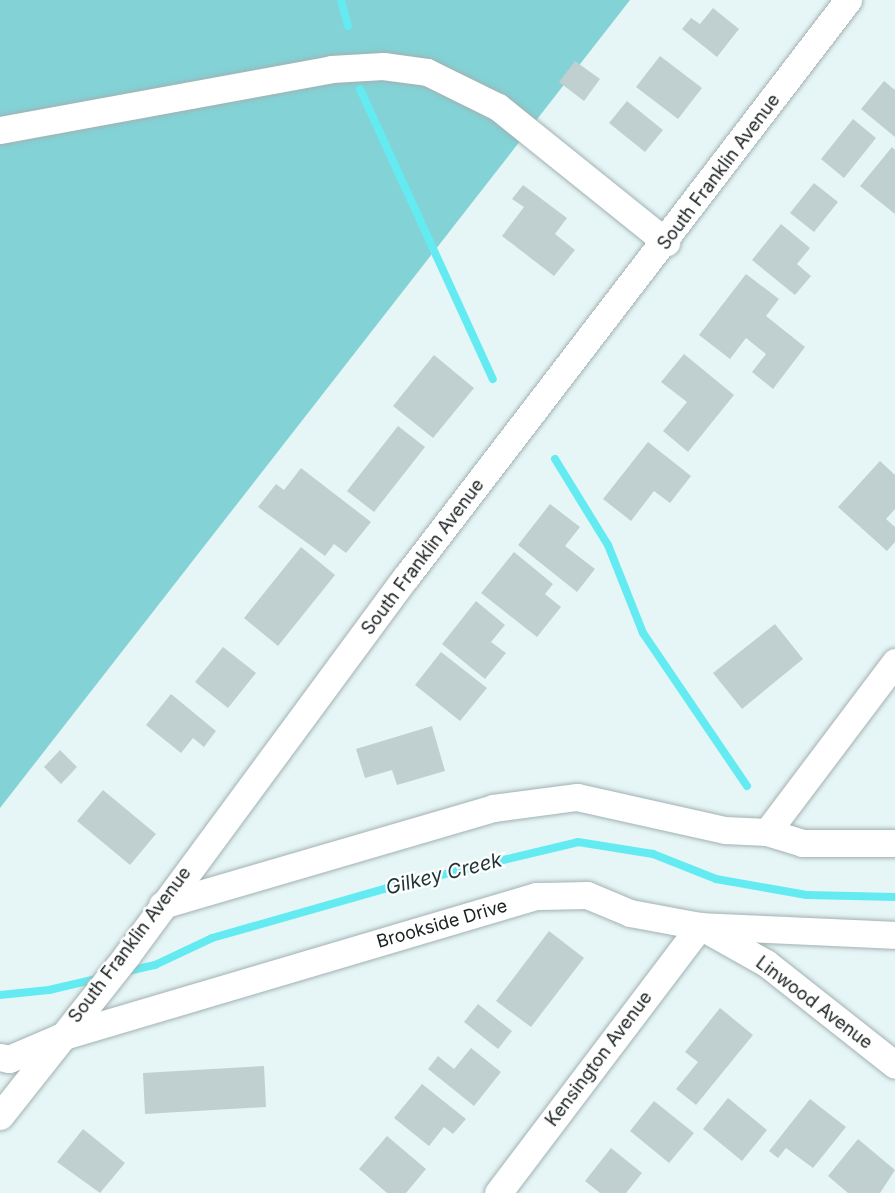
<!DOCTYPE html>
<html>
<head>
<meta charset="utf-8">
<style>
  body { margin:0 }
  #map { position:relative; width:895px; height:1193px; overflow:hidden; background:#e6f6f7; font-family:Inter,sans-serif }
  div>[style] { position:absolute }
  .green>* { inset:0; background:#83d2d6 }
  .stream>* { height:8px; margin:-4px; padding:0 4px; transform-origin:4px; border-radius:4px; background:#64ebf2 }
  .building>* { inset:0; background:#c0d0d1 }
  .roads { filter:drop-shadow(0 0 2px #a2b1b2) drop-shadow(0 0 2px #a2b1b2) }
  .minor>* { height:27px; margin:-13.5px; padding:0 13.5px; transform-origin:13.5px; border-radius:13.5px; background:#fff }
  span { translate:-50% -50%; white-space:nowrap; text-align:center; line-height:1.15; -webkit-text-stroke:4.5px #fff; paint-order:stroke }
  .street-label { font-size:18px; color:#1a2020 }
  .water-label { font-size:20px; color:#1d3435; font-style:italic }
</style>
</head>
<body>
<div id="map">
  <div class="green">
    <div style="clip-path:polygon(0 0,630px 0,0 808px)"></div>
  </div>
  <div class="stream">
    <div style="left:341px;top:0;width:27px;rotate:75deg"></div>
    <div style="left:360px;top:89px;width:319px;rotate:65.4deg"></div>
    <div style="left:555px;top:459px;width:101px;rotate:58.4deg"></div>
    <div style="left:608px;top:545px;width:95px;rotate:68.3deg"></div>
    <div style="left:643px;top:633px;width:185px;rotate:55.8deg"></div>
    <div style="left:124px;top:972px;width:32px;rotate:-13deg"></div>
    <div style="left:155px;top:965px;width:63px;rotate:-25.3deg"></div>
    <div style="left:212px;top:938px;width:182px;rotate:-15.9deg"></div>
    <div style="left:387px;top:888px;width:196px;rotate:-13.5deg"></div>
    <div style="left:578px;top:842px;width:76px;rotate:9.1deg"></div>
    <div style="left:653px;top:854px;width:68px;rotate:21.6deg"></div>
    <div style="left:716px;top:879px;width:92px;rotate:10deg"></div>
    <div style="left:807px;top:895px;width:88px;rotate:1.3deg"></div>
    <div style="left:0;top:995px;width:49px;rotate:-5.8deg"></div>
    <div style="left:49px;top:990px;width:52px;rotate:-13.2deg"></div>
  </div>
  <div class="building">
    <div style="clip-path:polygon(713px 8px,739px 29px,717px 57px,682px 29px,691px 18px,700px 24px)"></div>
    <div style="clip-path:polygon(660px 56px,702px 88px,678px 119px,636px 87px)"></div>
    <div style="clip-path:polygon(575px 61px,600px 79px,584px 101px,559px 82px)"></div>
    <div style="clip-path:polygon(884px 81px,895px 90px,895px 137px,861px 109px)"></div>
    <div style="clip-path:polygon(627px 101px,663px 130px,645px 152px,609px 123px)"></div>
    <div style="clip-path:polygon(853px 119px,876px 138px,844px 178px,821px 159px)"></div>
    <div style="clip-path:polygon(892px 147px,895px 150px,895px 214px,860px 186px)"></div>
    <div style="clip-path:polygon(814px 183px,838px 202px,814px 232px,790px 213px)"></div>
    <div style="clip-path:polygon(523px 185px,567px 218px,555px 234px,575px 250px,554px 276px,502px 236px,524px 207px,512px 199px)"></div>
    <div style="clip-path:polygon(781px 224px,810px 248px,797px 264px,811px 276px,795px 295px,752px 260px)"></div>
    <div style="clip-path:polygon(746px 274px,779px 299px,766px 316px,805px 347px,773px 389px,752px 372px,766px 354px,746px 338px,730px 359px,699px 335px)"></div>
    <div style="clip-path:polygon(684px 354px,734px 395px,688px 452px,663px 431px,687px 402px,661px 382px)"></div>
    <div style="clip-path:polygon(434px 355px,474px 388px,433px 438px,393px 406px)"></div>
    <div style="clip-path:polygon(398px 426px,425px 447px,374px 512px,347px 491px)"></div>
    <div style="clip-path:polygon(648px 442px,691px 476px,670px 503px,654px 491px,631px 521px,603px 499px)"></div>
    <div style="clip-path:polygon(880px 461px,895px 475px,895px 509px,886px 519px,895px 527px,895px 542px,887px 551px,838px 507px)"></div>
    <div style="clip-path:polygon(301px 468px,371px 522px,346px 553px,334px 544px,325px 556px,258px 507px,276px 484px,284px 490px)"></div>
    <div style="clip-path:polygon(550px 504px,580px 527px,565px 546px,595px 569px,577px 592px,518px 545px)"></div>
    <div style="clip-path:polygon(301px 547px,335px 575px,278px 646px,244px 618px)"></div>
    <div style="clip-path:polygon(514px 552px,553px 584px,545px 594px,561px 607px,537px 637px,481px 593px)"></div>
    <div style="clip-path:polygon(476px 601px,505px 625px,491px 642px,506px 653px,485px 679px,442px 644px)"></div>
    <div style="clip-path:polygon(775px 624px,803px 659px,742px 709px,713px 673px)"></div>
    <div style="clip-path:polygon(223px 647px,256px 673px,228px 708px,195px 682px)"></div>
    <div style="clip-path:polygon(441px 652px,487px 688px,460px 721px,415px 685px)"></div>
    <div style="clip-path:polygon(171px 694px,216px 731px,204px 747px,193px 738px,181px 753px,146px 725px)"></div>
    <div style="clip-path:polygon(432px 726px,445px 771px,397px 785px,392px 770px,365px 778px,356px 749px)"></div>
    <div style="clip-path:polygon(60px 750px,77px 767px,61px 784px,44px 767px)"></div>
    <div style="clip-path:polygon(103px 790px,156px 834px,130px 865px,77px 821px)"></div>
    <div style="clip-path:polygon(549px 931px,584px 958px,531px 1027px,496px 1001px)"></div>
    <div style="clip-path:polygon(478px 1004px,512px 1031px,498px 1049px,464px 1022px)"></div>
    <div style="clip-path:polygon(720px 1008px,753px 1035px,696px 1105px,676px 1089px,698px 1062px,685px 1052px)"></div>
    <div style="clip-path:polygon(471px 1048px,501px 1072px,474px 1106px,428px 1069px,438px 1056px,454px 1069px)"></div>
    <div style="clip-path:polygon(264px 1066px,266px 1107px,145px 1114px,143px 1073px)"></div>
    <div style="clip-path:polygon(422px 1084px,466px 1119px,453px 1134px,444px 1127px,429px 1146px,394px 1118px)"></div>
    <div style="clip-path:polygon(728px 1098px,767px 1130px,742px 1161px,703px 1129px)"></div>
    <div style="clip-path:polygon(810px 1099px,846px 1127px,813px 1168px,786px 1148px,778px 1158px,769px 1151px)"></div>
    <div style="clip-path:polygon(654px 1101px,694px 1133px,669px 1163px,630px 1131px)"></div>
    <div style="clip-path:polygon(83px 1129px,125px 1163px,100px 1193px,57px 1162px)"></div>
    <div style="clip-path:polygon(387px 1136px,426px 1169px,406px 1193px,387px 1193px,359px 1169px)"></div>
    <div style="clip-path:polygon(858px 1139px,895px 1170px,880px 1193px,848px 1193px,828px 1176px)"></div>
    <div style="clip-path:polygon(611px 1148px,642px 1173px,626px 1193px,600px 1193px,585px 1181px)"></div>
  </div>
  <div class="roads">
    <div class="minor">
      <div style="left:0;top:130px;width:337px;rotate:-10.4deg"></div>
      <div style="left:331px;top:69px;width:52px;rotate:-3.3deg"></div>
      <div style="left:383px;top:66px;width:44px;rotate:7.8deg"></div>
      <div style="left:427px;top:72px;width:79px;rotate:26.2deg"></div>
      <div style="left:498px;top:107px;width:216px;rotate:38.8deg"></div>
      <div style="left:767px;top:832px;width:213px;rotate:-53deg"></div>
      <div style="left:162px;top:905px;width:345px;rotate:-16.3deg"></div>
      <div style="left:493px;top:808px;width:85px;rotate:-7.5deg"></div>
      <div style="left:577px;top:797px;width:152px;rotate:12.6deg"></div>
      <div style="left:725px;top:830px;width:42px;rotate:2.7deg"></div>
      <div style="left:767px;top:832px;width:37px;rotate:17deg"></div>
      <div style="left:802px;top:843px;width:93px"></div>
      <div style="left:0;top:1057px;width:9px;rotate:13deg"></div>
      <div style="left:9px;top:1059px;width:56px;rotate:-23.3deg"></div>
      <div style="left:60px;top:1037px;width:496px;rotate:-16.5deg"></div>
      <div style="left:536px;top:896px;width:51px;rotate:-1.1deg"></div>
      <div style="left:587px;top:895px;width:47px;rotate:22.7deg"></div>
      <div style="left:630px;top:913px;width:71px;rotate:10.5deg"></div>
      <div style="left:700px;top:926px;width:195px;rotate:2.6deg"></div>
      <div style="left:0;top:1116px;width:205px;rotate:-51.7deg"></div>
      <div style="left:127px;top:955px;width:470px;rotate:-53.6deg"></div>
      <div style="left:406px;top:577px;width:727px;rotate:-52.55deg"></div>
      <div style="left:498px;top:1193px;width:335px;rotate:-52.9deg"></div>
      <div style="left:700px;top:926px;width:76px;rotate:29.3deg"></div>
      <div style="left:766px;top:963px;width:164px;rotate:38.3deg"></div>
    </div>
  </div>
  <div class="street-label">
    <span style="left:719px;top:172px;rotate:-53deg">South Franklin Avenue</span>
    <span style="left:423px;top:557px;rotate:-53deg">South Franklin Avenue</span>
    <span style="left:442px;top:924px;rotate:-16deg">Brookside Drive</span>
    <span style="left:130px;top:945px;rotate:-53deg">South Franklin Avenue</span>
    <span style="left:814px;top:1003px;rotate:37deg">Linwood Avenue</span>
    <span style="left:599px;top:1059px;rotate:-53deg">Kensington Avenue</span>
  </div>
  <div class="water-label">
    <span style="left:444px;top:874px;rotate:-14deg">Gilkey Creek</span>
  </div>
</div>
</body>
</html>
